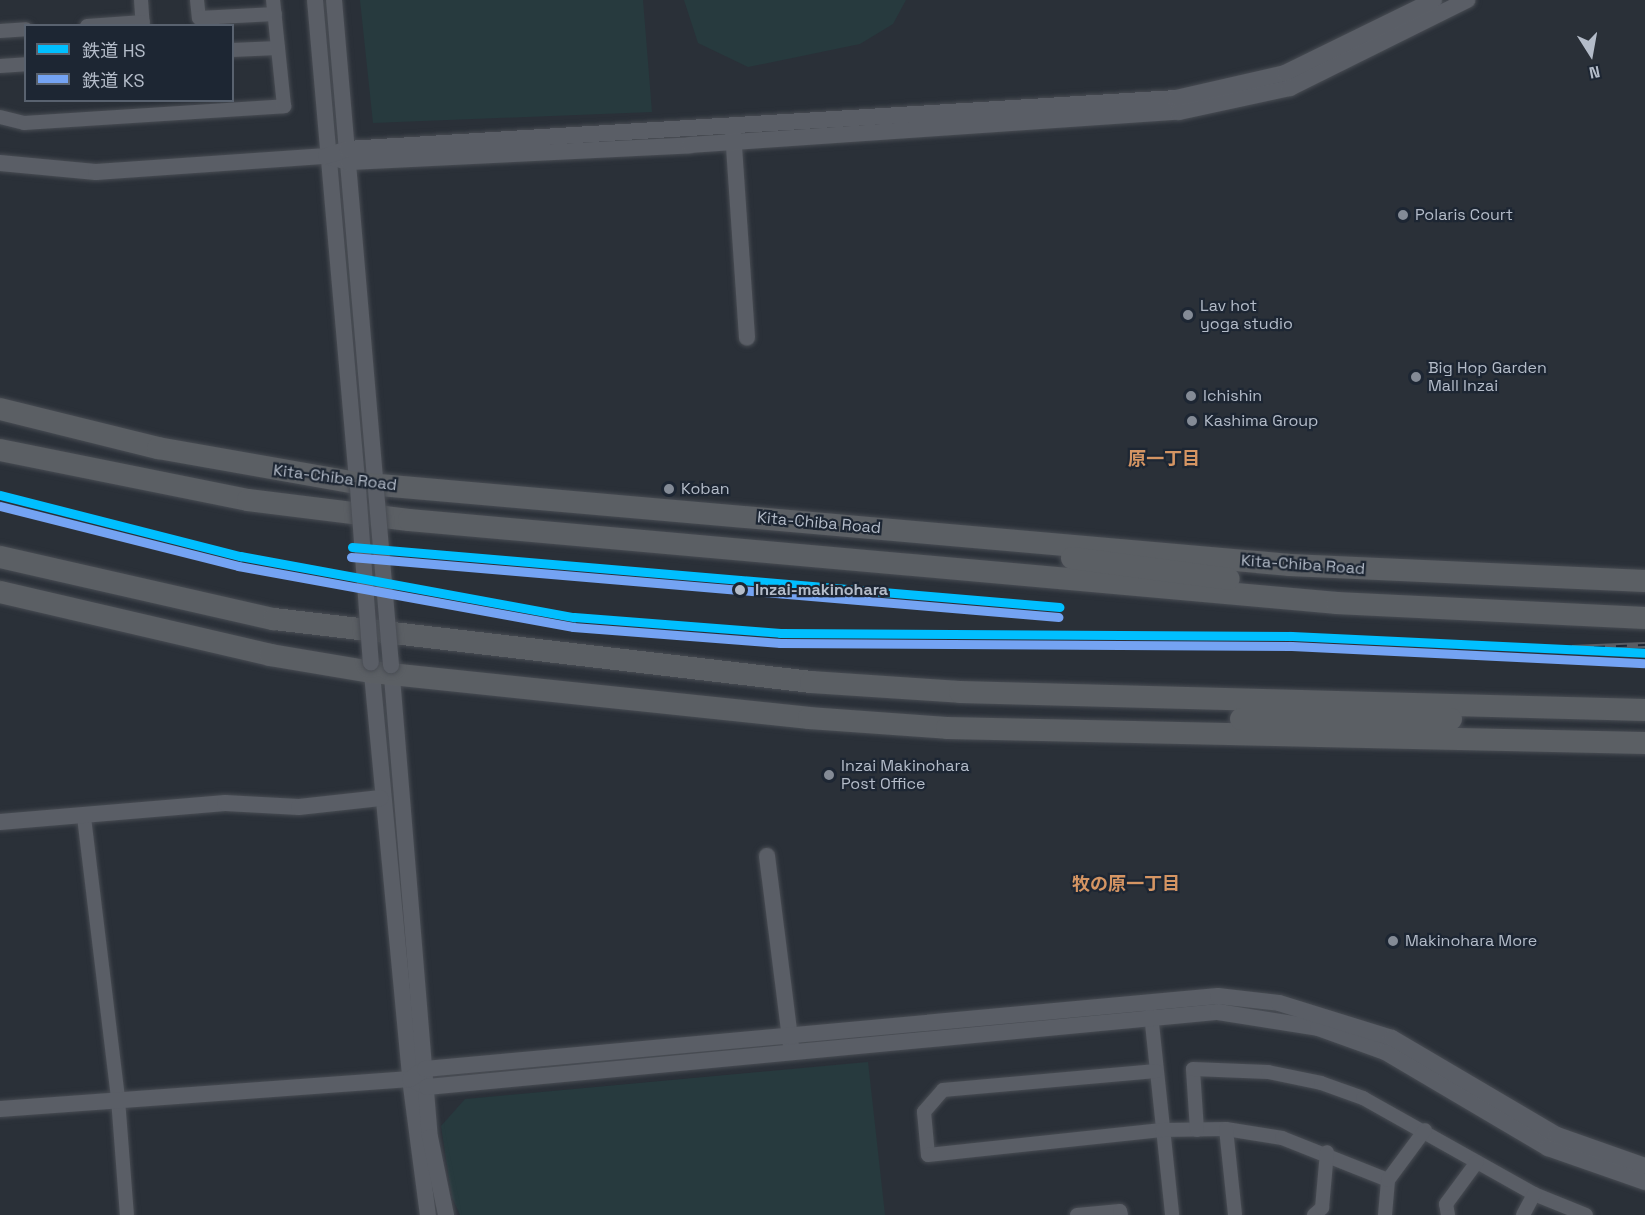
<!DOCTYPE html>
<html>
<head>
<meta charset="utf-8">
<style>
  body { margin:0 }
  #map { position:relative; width:1645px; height:1215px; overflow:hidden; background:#2a3038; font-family:"Space Grotesk","Noto Sans JP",sans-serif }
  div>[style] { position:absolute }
  .green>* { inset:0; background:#273a3e }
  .roads { filter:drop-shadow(0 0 2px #484c53) drop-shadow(0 0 2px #484c53) }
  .minor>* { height:14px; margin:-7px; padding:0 7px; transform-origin:7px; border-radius:7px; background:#5a5e66 }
  .tertiary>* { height:16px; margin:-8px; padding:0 8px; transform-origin:8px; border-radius:8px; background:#5a5e66 }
  .trunk>* { height:22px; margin:-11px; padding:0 11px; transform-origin:11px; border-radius:11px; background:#5b5f64 }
  .rail>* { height:6px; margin-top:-3px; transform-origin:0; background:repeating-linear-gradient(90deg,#1d2633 0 11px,#595d64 0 22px); box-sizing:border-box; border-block:2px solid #595d64 }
  .bridges { filter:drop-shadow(0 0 2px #484c53) drop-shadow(0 0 2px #484c53) }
  .tertiary-bridge>* { height:16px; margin:-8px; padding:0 8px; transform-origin:8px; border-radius:8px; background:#5a5e66 }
  .rail-1>* { height:9px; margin:-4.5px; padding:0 4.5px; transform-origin:4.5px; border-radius:4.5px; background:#00bfff }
  .rail-2>* { height:9px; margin:-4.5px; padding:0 4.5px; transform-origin:4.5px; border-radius:4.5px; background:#74a3f3 }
  .dots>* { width:16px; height:16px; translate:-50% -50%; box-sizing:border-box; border:3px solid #1d2633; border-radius:50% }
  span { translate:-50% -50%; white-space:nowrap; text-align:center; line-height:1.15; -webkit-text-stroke:4.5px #1d2633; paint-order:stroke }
  .poi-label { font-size:16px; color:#b4bcc9 }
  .left { translate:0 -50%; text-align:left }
  .street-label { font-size:16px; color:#b4bcc9 }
  .stop-label { font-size:16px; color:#b4bcc9; font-weight:700 }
  .neighbourhood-label { font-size:18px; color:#d59563; font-weight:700 }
  .legend { position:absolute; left:24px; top:24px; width:210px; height:78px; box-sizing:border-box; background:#1d2633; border:2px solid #59626f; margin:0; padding:8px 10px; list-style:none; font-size:18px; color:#b4bcc9 }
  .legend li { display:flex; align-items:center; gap:12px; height:30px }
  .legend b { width:30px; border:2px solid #59626f }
  .north { position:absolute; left:1561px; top:24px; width:60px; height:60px; -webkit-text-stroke:4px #1d2633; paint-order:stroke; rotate:169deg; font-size:16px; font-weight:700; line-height:24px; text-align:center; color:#b4bcc9 }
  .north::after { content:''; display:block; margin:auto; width:21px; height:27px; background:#b4bcc9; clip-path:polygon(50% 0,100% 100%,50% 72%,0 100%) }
</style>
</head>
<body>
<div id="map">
  <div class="green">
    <div style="clip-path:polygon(360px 0,643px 0,652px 112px,373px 123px)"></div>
    <div style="clip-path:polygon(684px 0,906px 0,893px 24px,860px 44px,748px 67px,698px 43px)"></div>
    <div style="clip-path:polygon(868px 1062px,885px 1215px,460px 1215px,452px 1197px,441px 1126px,465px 1099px)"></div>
  </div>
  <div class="roads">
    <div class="minor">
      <div style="left:141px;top:0;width:26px;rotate:86deg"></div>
      <div style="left:197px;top:0;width:18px;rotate:84deg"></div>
      <div style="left:199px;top:18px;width:76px;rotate:-3deg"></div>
      <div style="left:87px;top:26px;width:56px;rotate:-4.1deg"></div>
      <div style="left:0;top:31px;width:26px;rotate:-4deg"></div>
      <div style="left:232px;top:50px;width:46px;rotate:-2.5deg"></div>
      <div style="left:0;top:66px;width:26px;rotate:-4deg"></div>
      <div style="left:0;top:117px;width:25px;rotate:14deg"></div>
      <div style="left:24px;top:123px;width:261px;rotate:-3.7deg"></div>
      <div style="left:284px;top:106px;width:107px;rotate:-95.9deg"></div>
      <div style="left:84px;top:817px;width:284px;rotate:83.1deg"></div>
      <div style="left:118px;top:1099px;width:116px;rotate:85.6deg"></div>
      <div style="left:1151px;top:1014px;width:202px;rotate:84deg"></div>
      <div style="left:1156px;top:1071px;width:214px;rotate:174.9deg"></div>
      <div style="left:943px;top:1090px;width:29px;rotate:131deg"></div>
      <div style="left:924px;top:1112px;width:43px;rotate:84.7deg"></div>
      <div style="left:928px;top:1155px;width:235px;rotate:-6.1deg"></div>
      <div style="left:1162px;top:1130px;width:64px;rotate:-0.9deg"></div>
      <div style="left:1226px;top:1129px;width:57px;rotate:9.1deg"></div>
      <div style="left:1282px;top:1138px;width:114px;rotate:21.6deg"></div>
      <div style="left:1226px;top:1129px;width:86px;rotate:84deg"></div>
      <div style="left:1197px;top:1130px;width:61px;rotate:-93.8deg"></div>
      <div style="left:1193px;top:1069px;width:75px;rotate:2.3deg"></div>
      <div style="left:1268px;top:1072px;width:54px;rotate:11.7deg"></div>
      <div style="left:1321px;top:1083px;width:45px;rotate:19.7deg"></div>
      <div style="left:1363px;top:1098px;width:196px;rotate:29.3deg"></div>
      <div style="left:1534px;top:1194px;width:56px;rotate:22deg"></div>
      <div style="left:1077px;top:1215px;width:43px;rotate:-5.3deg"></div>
      <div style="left:1120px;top:1211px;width:4px;rotate:76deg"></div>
      <div style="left:1314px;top:1215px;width:11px;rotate:-41deg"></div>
      <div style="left:1322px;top:1208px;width:56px;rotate:-84.9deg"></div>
      <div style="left:1385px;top:1215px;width:35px;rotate:-85deg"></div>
      <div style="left:1388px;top:1180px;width:62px;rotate:-53.5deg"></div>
      <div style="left:1448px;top:1215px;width:11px;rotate:-100deg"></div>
      <div style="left:1446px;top:1204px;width:52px;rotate:-53.6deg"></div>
      <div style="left:1523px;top:1215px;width:24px;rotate:-62deg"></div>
    </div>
    <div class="tertiary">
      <div style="left:315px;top:0;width:490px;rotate:85deg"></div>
      <div style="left:334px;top:0;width:492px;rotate:85.1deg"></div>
      <div style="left:733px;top:132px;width:206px;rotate:86.1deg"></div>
      <div style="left:326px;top:156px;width:23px;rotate:15deg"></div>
      <div style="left:348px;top:162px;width:342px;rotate:-2.8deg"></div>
      <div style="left:690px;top:145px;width:490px;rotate:-3.9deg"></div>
      <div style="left:1179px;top:112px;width:114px;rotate:-12.2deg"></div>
      <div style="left:1290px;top:88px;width:198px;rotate:-26.4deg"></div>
      <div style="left:0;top:163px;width:96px;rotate:5.4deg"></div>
      <div style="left:96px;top:172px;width:231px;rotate:-4deg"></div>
      <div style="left:326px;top:156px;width:22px;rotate:-18deg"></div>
      <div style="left:347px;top:149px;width:831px;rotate:-3.52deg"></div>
      <div style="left:1176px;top:98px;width:112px;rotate:-12.9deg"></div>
      <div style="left:1285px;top:73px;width:166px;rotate:-26.1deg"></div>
      <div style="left:371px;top:663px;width:418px;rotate:84.6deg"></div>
      <div style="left:410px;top:1079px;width:137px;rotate:82.5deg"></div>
      <div style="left:391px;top:665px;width:474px;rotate:85.3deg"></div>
      <div style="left:430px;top:1137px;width:80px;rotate:78.4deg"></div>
      <div style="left:0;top:822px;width:226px;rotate:-4.8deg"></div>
      <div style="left:225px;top:803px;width:74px;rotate:3.1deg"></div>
      <div style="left:299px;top:807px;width:82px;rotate:-6.3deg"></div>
      <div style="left:767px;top:856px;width:191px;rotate:82.8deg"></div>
      <div style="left:410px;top:1079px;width:19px;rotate:25deg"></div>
      <div style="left:427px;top:1087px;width:795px;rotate:-5.42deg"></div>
      <div style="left:1218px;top:1012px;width:101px;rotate:9.1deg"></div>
      <div style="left:1318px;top:1028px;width:71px;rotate:19.7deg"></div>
      <div style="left:1385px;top:1052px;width:189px;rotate:30.5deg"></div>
      <div style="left:1548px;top:1148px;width:103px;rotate:19.3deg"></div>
      <div style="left:0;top:1109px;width:411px;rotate:-4.2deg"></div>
      <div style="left:410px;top:1079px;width:18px;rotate:-34deg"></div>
      <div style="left:425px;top:1069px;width:796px;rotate:-5.26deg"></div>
      <div style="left:1218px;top:996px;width:61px;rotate:6.5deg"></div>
      <div style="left:1279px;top:1003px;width:118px;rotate:17.2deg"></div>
      <div style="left:1392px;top:1038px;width:191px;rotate:30.5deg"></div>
      <div style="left:1557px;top:1135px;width:93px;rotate:19.4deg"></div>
    </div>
    <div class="trunk">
      <div style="left:0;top:409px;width:163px;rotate:13.9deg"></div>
      <div style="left:158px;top:448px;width:202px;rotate:10deg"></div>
      <div style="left:357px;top:483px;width:937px;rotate:5.02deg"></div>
      <div style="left:1290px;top:565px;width:355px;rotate:2.6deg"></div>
      <div style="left:0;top:450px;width:253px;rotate:11.4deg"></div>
      <div style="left:248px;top:500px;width:162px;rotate:7.1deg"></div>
      <div style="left:409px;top:520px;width:932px;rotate:5.11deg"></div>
      <div style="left:1337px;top:603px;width:308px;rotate:2.8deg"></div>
      <div style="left:0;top:557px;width:281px;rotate:12.8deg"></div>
      <div style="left:274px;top:619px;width:541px;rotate:6.69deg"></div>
      <div style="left:811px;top:682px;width:149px;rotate:3.8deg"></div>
      <div style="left:960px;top:692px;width:685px;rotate:1.51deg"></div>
      <div style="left:1072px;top:558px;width:158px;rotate:7.6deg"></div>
      <div style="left:0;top:592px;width:277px;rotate:13.1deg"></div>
      <div style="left:270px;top:655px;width:103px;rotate:9.5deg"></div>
      <div style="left:372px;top:672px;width:439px;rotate:6deg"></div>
      <div style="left:809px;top:718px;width:138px;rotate:4.1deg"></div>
      <div style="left:947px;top:728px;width:698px;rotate:1.23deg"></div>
      <div style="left:1241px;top:719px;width:210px"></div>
    </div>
  </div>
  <div class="rail">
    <div style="left:1572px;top:648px;width:73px;rotate:-2.4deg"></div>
  </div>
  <div class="bridges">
    <div class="tertiary-bridge">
      <div style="left:358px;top:488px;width:175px;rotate:85.8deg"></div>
      <div style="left:376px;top:490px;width:176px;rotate:85.1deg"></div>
    </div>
  </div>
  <div class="rail-1">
    <div style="left:0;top:495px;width:248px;rotate:14.3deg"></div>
    <div style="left:240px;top:556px;width:340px;rotate:10.4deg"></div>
    <div style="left:574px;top:617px;width:207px;rotate:4.4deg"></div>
    <div style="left:780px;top:633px;width:511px;rotate:0.34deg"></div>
    <div style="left:1291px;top:636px;width:354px;rotate:2.7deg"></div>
    <div style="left:352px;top:547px;width:710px;rotate:4.85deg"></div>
  </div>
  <div class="rail-2">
    <div style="left:0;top:506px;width:245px;rotate:14.1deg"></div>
    <div style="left:238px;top:566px;width:341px;rotate:10.3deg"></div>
    <div style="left:573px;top:627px;width:208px;rotate:4.4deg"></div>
    <div style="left:780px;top:643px;width:511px;rotate:0.34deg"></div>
    <div style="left:1291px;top:646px;width:353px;rotate:2.8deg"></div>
    <div style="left:351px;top:557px;width:710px;rotate:4.85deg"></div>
  </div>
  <div class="dots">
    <div style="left:1403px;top:215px;background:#848b96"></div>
    <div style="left:1188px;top:315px;background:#848b96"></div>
    <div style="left:1416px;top:377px;background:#848b96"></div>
    <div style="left:1191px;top:396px;background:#848b96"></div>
    <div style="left:1192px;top:421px;background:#848b96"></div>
    <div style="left:669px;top:489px;background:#848b96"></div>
    <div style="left:740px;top:590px;background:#b4bcc9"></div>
    <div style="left:829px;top:775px;background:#848b96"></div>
    <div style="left:1393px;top:941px;background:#848b96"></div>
  </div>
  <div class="poi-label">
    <span class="left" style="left:1415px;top:215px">Polaris Court</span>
    <span class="left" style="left:1200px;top:315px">Lav hot<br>yoga studio</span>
    <span class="left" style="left:1428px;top:377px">Big Hop Garden<br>Mall Inzai</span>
    <span class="left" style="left:1203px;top:396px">Ichishin</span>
    <span class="left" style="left:1204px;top:421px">Kashima Group</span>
    <span class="left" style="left:681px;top:489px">Koban</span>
    <span class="left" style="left:841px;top:775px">Inzai Makinohara<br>Post Office</span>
    <span class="left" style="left:1405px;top:941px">Makinohara More</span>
  </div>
  <div class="street-label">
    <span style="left:335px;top:478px;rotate:7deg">Kita-Chiba Road</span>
    <span style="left:819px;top:523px;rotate:5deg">Kita-Chiba Road</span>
    <span style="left:1303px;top:565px;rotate:4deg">Kita-Chiba Road</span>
  </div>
  <div class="stop-label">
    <span class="left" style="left:755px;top:590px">Inzai-makinohara</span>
  </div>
  <div class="neighbourhood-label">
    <span style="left:1164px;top:459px">原一丁目</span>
    <span style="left:1126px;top:884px">牧の原一丁目</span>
  </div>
  <ul class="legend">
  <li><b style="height:8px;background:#00bfff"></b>鉄道 HS</li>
  <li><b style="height:8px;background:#74a3f3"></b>鉄道 KS</li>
  </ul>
  <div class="north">N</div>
</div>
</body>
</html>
